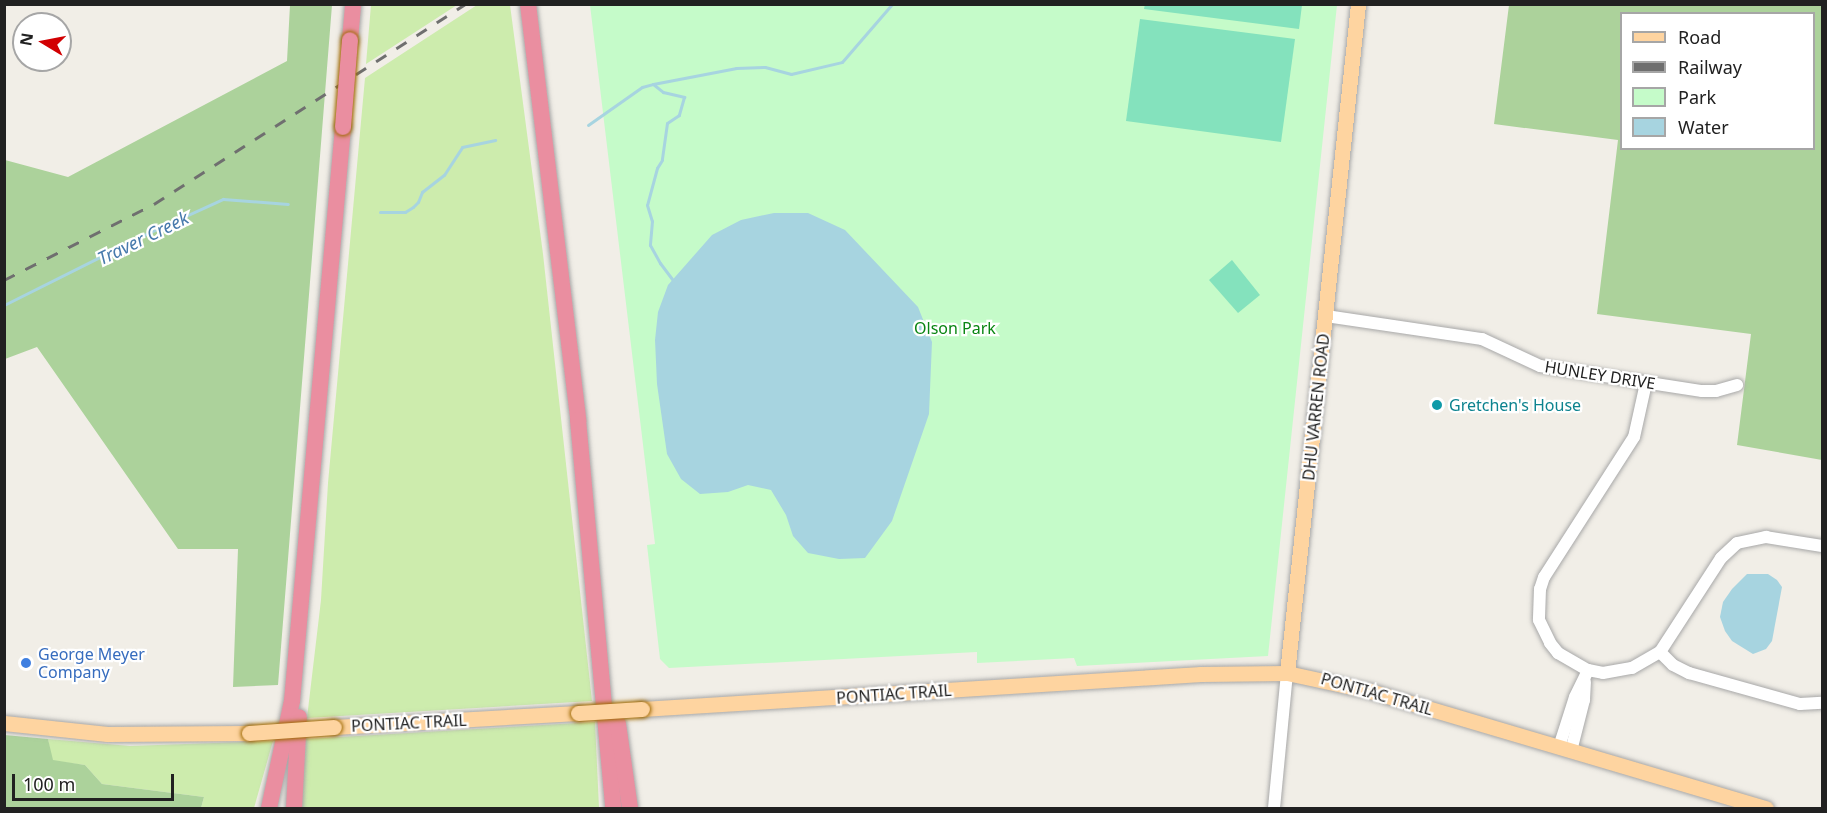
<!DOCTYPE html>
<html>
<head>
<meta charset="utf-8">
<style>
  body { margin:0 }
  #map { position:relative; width:1827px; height:813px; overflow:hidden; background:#f1eee7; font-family:"Noto Sans",sans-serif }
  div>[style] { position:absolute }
  .grass>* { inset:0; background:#cdecad }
  .forest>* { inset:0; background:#acd29b }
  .park>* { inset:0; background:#c5fbc9 }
  .pitch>* { inset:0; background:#84e2bd }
  .water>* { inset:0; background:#a7d4e0 }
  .stream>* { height:3px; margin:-1.5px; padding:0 1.5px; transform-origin:1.5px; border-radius:1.5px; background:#a7d4e0 }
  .roads { filter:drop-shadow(0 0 2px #a8a8a8) drop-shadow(0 0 2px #a8a8a8) }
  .minor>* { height:12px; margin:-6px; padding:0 6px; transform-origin:6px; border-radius:6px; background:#fff }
  .major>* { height:15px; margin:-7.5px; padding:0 7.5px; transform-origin:7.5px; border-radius:7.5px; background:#fed4a0 }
  .highway>* { height:16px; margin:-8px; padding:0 8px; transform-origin:8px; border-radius:8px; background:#ea8ea0 }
  .rail>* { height:3px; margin-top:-1.5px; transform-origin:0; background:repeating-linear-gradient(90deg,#6f6f6f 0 12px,transparent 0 24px) }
  .bridges { filter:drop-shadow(0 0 2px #9e6800) drop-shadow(0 0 2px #9e6800) }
  .major-bridge>* { height:15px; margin:-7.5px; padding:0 7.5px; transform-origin:7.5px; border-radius:7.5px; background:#fed4a0 }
  .highway-bridge>* { height:16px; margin:-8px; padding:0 8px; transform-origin:8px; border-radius:8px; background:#ea8ea0 }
  .dots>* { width:16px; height:16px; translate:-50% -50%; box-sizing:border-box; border:3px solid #fff; border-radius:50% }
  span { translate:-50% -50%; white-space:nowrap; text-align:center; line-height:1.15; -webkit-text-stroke:4.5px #fff; paint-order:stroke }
  .park-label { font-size:16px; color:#098512 }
  .street-label { font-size:16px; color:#212121 }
  .culture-label { font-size:16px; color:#0d838f }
  .left { translate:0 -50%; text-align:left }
  .shop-label { font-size:16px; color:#366cbe }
  .water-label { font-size:18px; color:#477aac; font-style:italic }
  .frame { position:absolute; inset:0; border:6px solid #212121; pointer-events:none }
  .legend { position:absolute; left:1620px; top:12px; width:195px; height:138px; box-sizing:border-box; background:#fff; border:2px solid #a6a6a6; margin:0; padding:8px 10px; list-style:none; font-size:18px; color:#212121 }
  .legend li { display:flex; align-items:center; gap:12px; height:30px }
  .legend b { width:30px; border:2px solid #a6a6a6 }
  .north { position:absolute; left:12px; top:12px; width:60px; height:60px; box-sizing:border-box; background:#fff; border:2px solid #a6a6a6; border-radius:50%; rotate:280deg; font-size:16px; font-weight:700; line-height:24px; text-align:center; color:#212121 }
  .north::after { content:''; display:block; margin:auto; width:21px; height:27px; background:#d20002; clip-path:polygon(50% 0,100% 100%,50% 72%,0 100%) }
  .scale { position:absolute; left:12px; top:774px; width:162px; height:27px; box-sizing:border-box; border:3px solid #212121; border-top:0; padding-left:8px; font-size:18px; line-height:21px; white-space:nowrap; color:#212121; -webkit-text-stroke:4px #fff; paint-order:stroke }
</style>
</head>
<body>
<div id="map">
  <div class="grass">
    <div style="clip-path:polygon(371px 5px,371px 4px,457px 5px,366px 64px)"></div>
    <div style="clip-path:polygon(477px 5px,510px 5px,543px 254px,592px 701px,307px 718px,321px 600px,328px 483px,365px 78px)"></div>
    <div style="clip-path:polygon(595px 722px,599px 808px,301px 808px,306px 739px)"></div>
    <div style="clip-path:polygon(48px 739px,130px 746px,273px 741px,254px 808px,201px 808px,204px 797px,102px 784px,85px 765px,52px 761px)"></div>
  </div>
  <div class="forest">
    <div style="clip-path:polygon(290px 5px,332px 5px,278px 685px,233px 687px,238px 549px,178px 549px,37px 347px,5px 359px,5px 160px,68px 177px,287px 61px)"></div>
    <div style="clip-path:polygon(evenodd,1509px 5px,1822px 5px,1822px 460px,1737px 445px,1751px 334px,1597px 314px,1618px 140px,1494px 124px,1509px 5px,1622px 14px,1814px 14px,1814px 148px,1622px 148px,1622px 14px)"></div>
    <div style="clip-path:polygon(5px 735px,48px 739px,53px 760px,85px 765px,102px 784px,204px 797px,201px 808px,5px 808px)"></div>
  </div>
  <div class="park">
    <div style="clip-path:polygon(590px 5px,1337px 5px,1268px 656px,1077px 666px,1074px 658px,977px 663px,977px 652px,669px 668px,660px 659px,647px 545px,655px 544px)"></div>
  </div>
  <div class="pitch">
    <div style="clip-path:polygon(1145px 4px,1302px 4px,1302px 5px,1299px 29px,1144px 9px)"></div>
    <div style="clip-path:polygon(1140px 19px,1295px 39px,1281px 142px,1126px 121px)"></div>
    <div style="clip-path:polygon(1232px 260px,1260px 295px,1238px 313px,1209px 280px)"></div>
  </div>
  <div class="water">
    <div style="clip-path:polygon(774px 213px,808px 213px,845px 230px,918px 307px,932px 342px,929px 414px,892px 521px,865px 558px,839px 559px,808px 553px,793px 536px,786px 515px,771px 490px,748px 485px,728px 492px,700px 494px,681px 479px,667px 454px,657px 384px,655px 340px,658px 312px,668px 285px,712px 235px,741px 220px)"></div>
    <div style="clip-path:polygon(1747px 574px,1768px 574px,1777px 580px,1782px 587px,1772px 641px,1766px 649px,1753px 654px,1732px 641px,1725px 631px,1720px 617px,1723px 602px,1732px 589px)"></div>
  </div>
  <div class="stream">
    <div style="left:653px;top:84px;width:13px;rotate:39deg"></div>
    <div style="left:663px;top:92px;width:22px;rotate:13deg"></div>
    <div style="left:684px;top:97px;width:19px;rotate:106deg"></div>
    <div style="left:679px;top:115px;width:14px;rotate:146deg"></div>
    <div style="left:667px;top:123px;width:37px;rotate:98deg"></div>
    <div style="left:662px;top:160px;width:9px;rotate:122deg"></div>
    <div style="left:657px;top:168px;width:38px;rotate:105deg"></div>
    <div style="left:647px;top:205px;width:17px;rotate:73deg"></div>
    <div style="left:652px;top:221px;width:24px;rotate:95deg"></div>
    <div style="left:650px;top:245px;width:21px;rotate:61deg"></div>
    <div style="left:660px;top:263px;width:20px;rotate:53deg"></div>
    <div style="left:588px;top:125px;width:66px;rotate:-35.1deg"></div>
    <div style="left:642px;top:87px;width:11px;rotate:-15deg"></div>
    <div style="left:653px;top:84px;width:85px;rotate:-10.9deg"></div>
    <div style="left:736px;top:68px;width:29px;rotate:-2deg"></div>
    <div style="left:765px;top:67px;width:27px;rotate:15deg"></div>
    <div style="left:791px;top:74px;width:52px;rotate:-13.2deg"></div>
    <div style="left:842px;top:62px;width:77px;rotate:-49.2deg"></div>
    <div style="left:380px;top:212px;width:25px"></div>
    <div style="left:405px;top:212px;width:9px;rotate:-32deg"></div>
    <div style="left:413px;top:207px;width:7px;rotate:-45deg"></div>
    <div style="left:418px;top:202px;width:11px;rotate:-68deg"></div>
    <div style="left:422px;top:192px;width:28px;rotate:-38deg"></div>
    <div style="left:444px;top:175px;width:33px;rotate:-57deg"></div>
    <div style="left:462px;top:147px;width:34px;rotate:-12deg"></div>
    <div style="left:4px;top:305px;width:157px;rotate:-26.6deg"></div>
    <div style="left:144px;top:235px;width:87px;rotate:-24.5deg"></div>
    <div style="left:223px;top:199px;width:65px;rotate:4.4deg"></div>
  </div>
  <div class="roads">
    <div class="minor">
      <div style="left:1326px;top:316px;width:158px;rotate:8.4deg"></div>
      <div style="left:1482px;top:339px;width:64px;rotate:25deg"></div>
      <div style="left:1540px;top:366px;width:164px;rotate:8.8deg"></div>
      <div style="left:1702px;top:391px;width:14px"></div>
      <div style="left:1716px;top:391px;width:22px;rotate:-16deg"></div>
      <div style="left:1646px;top:383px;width:55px;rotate:102.5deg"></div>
      <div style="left:1634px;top:437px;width:166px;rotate:122.7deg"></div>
      <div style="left:1544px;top:577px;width:13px;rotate:108deg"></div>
      <div style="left:1540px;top:589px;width:31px;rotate:92deg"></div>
      <div style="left:1539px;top:620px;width:25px;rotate:64deg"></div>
      <div style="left:1550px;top:643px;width:13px;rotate:51deg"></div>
      <div style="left:1558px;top:653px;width:34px;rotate:30deg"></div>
      <div style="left:1588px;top:670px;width:15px;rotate:11deg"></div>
      <div style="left:1603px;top:673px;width:29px;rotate:-10deg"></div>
      <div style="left:1632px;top:668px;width:32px;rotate:-30deg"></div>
      <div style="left:1660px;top:652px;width:112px;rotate:-57deg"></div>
      <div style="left:1721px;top:558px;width:22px;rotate:-43deg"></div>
      <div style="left:1737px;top:543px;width:30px;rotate:-12deg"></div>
      <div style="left:1766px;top:537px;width:57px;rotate:9.1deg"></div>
      <div style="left:1660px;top:652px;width:18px;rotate:45deg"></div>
      <div style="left:1673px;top:665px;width:18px;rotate:27deg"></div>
      <div style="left:1689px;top:673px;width:115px;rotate:15.6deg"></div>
      <div style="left:1800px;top:704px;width:22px;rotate:-3deg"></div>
      <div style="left:1559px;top:747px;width:52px;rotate:-72.3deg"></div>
      <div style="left:1575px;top:697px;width:30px;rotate:-64deg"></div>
      <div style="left:1571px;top:751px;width:53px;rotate:-75.7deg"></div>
      <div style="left:1584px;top:700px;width:18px;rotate:-87deg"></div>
      <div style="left:1274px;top:808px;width:136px;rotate:-84.5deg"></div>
    </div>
    <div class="major">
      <div style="left:1287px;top:673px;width:673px;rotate:-83.94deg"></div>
      <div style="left:642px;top:709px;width:560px;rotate:-3.58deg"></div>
      <div style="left:1201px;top:674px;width:86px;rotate:-0.7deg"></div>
      <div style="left:1287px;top:673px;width:85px;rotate:12.2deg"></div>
      <div style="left:1370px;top:691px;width:413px;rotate:16.5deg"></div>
      <div style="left:4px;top:723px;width:104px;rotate:6.1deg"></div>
      <div style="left:107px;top:734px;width:142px;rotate:-0.4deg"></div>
      <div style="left:334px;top:727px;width:244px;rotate:-3.3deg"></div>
    </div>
    <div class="highway">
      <div style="left:528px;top:4px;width:419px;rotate:83.1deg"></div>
      <div style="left:578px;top:420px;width:390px;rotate:84.8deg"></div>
      <div style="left:350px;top:40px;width:36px;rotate:-85deg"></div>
      <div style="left:618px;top:724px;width:85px;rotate:81.9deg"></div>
      <div style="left:269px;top:808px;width:109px;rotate:-77.9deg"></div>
      <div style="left:292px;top:701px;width:576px;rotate:-84.92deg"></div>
      <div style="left:294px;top:808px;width:91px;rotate:-86.9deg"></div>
    </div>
  </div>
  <div class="rail">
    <div style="left:4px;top:280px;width:168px;rotate:-26.9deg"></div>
    <div style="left:154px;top:204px;width:371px;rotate:-32.7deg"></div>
  </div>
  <div class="bridges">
    <div class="major-bridge">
      <div style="left:578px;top:713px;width:64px;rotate:-3.6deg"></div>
      <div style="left:249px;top:733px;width:85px;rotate:-4deg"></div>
    </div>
    <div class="highway-bridge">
      <div style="left:343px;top:127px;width:87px;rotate:-85.4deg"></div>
    </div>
  </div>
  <div class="dots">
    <div style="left:1437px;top:405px;background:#0f9aa8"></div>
    <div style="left:26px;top:663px;background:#3f7fe0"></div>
  </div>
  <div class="park-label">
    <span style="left:955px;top:328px">Olson Park</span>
  </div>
  <div class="street-label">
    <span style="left:1600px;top:375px;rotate:9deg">HUNLEY DRIVE</span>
    <span style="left:1316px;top:407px;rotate:-84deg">DHU VARREN ROAD</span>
    <span style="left:894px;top:694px;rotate:-4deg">PONTIAC TRAIL</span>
    <span style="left:1377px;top:694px;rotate:16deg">PONTIAC TRAIL</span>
    <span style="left:409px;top:723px;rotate:-3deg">PONTIAC TRAIL</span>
  </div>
  <div class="culture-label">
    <span class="left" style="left:1449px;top:405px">Gretchen's House</span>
  </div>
  <div class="shop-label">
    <span class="left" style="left:38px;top:663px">George Meyer<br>Company</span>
  </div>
  <div class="water-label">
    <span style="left:143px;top:238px;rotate:-26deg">Traver Creek</span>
  </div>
  <div class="frame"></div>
  <ul class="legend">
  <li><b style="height:8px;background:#fed4a0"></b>Road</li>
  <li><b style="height:8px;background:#6f6f6f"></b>Railway</li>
  <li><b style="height:16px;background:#c5fbc9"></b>Park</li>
  <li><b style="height:16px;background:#a7d4e0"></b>Water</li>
  </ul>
  <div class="north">N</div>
  <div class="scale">100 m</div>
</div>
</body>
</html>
